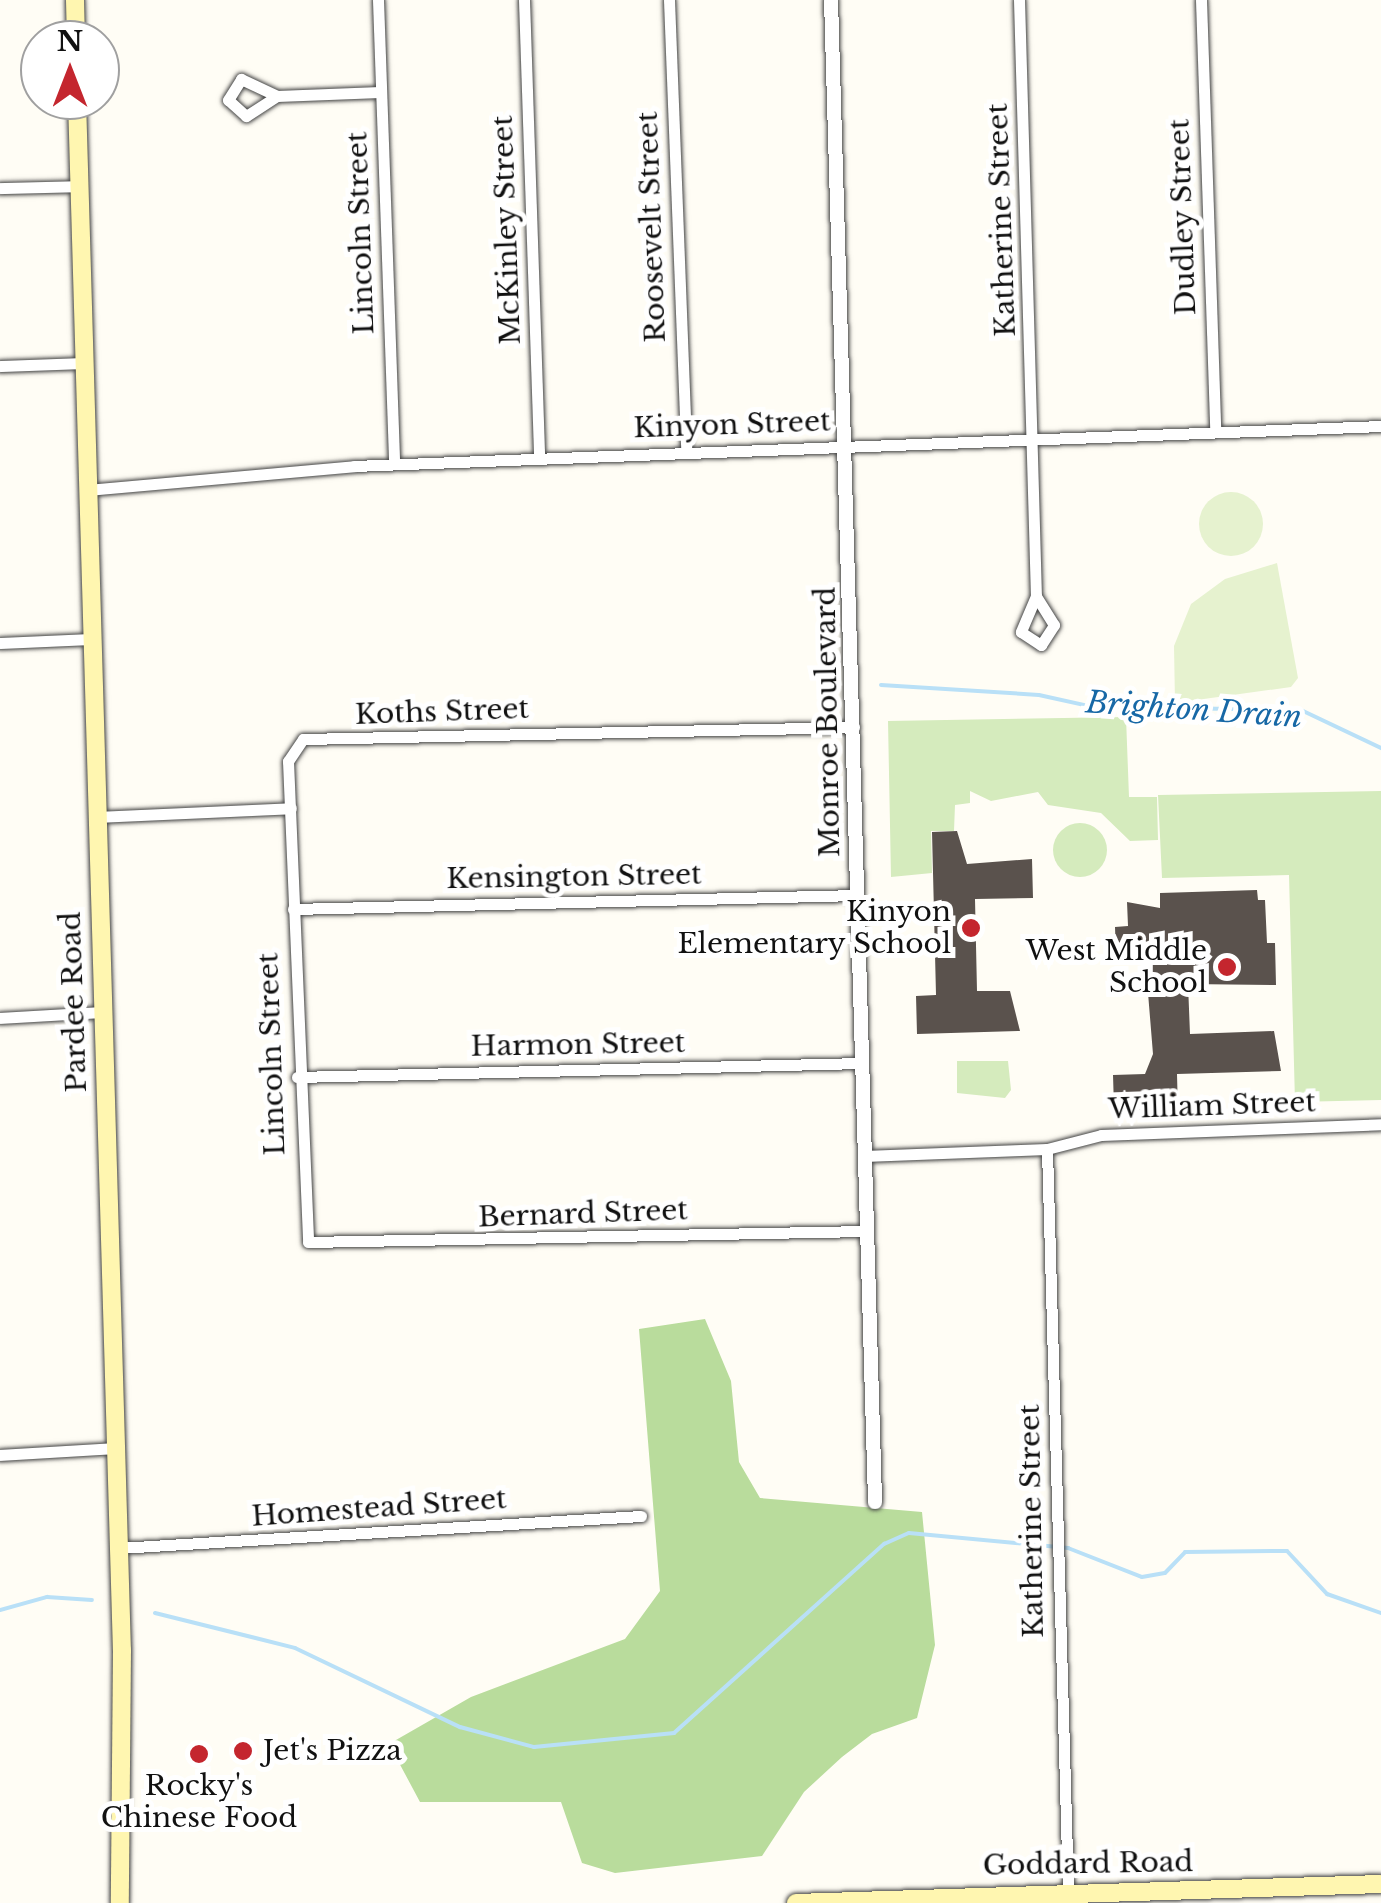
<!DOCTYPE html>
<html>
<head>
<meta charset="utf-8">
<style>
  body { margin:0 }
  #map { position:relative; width:1381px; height:1903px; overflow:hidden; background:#fffdf5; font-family:"Libre Baskerville",serif }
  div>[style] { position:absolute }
  .green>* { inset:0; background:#d5ebbd }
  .round { border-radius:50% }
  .forest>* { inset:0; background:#b9dc9c }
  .pitch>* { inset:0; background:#e6f2cf }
  .stream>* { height:4px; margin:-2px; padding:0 2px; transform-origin:2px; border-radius:2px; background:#b9e0f7 }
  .building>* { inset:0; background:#5a524d }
  .roads { filter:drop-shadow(0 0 2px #444) drop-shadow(0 0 2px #444) }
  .minor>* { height:11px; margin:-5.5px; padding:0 5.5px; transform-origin:5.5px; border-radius:5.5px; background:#fff }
  .tertiary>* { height:14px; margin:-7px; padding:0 7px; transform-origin:7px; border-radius:7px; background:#fff }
  .secondary>* { height:18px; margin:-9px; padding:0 9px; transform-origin:9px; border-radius:9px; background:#fff6b0 }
  .dots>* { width:28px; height:28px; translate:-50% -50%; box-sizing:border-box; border:5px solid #fff; border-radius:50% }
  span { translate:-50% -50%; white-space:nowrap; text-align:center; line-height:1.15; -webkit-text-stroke:10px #fff; paint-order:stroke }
  .street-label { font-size:28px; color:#111 }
  .poi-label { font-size:28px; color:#111 }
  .right { translate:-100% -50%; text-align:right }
  .left { translate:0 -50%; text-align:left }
  .water-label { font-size:30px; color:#1768a6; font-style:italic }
  .north { position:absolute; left:20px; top:20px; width:100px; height:100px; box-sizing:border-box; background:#fff; border:2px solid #a0a0a0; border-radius:50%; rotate:0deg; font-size:28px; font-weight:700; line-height:40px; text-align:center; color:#111 }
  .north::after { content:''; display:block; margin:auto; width:35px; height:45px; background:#c4262e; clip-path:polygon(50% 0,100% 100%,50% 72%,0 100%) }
</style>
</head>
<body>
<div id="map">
  <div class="green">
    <div style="clip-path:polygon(1126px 717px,1129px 797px,1157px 797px,1158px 840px,1130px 841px,1101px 813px,1048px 805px,1038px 792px,991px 801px,970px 791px,970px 803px,955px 805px,954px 831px,931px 831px,932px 873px,891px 877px,888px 721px)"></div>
    <div style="clip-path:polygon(1381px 791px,1381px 1100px,1295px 1102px,1289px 875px,1162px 878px,1158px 795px)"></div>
    <div class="round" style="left:1053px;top:823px;width:54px;height:54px"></div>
    <div style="clip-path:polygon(957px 1061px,1008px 1061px,1011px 1090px,1005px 1098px,957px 1093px)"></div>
  </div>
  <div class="forest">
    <div style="clip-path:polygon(705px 1319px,731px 1381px,739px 1462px,760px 1498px,922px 1512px,935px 1645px,917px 1718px,872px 1734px,842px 1757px,804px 1792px,762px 1856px,615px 1873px,582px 1863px,561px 1802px,420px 1802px,389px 1744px,471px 1697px,625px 1639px,660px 1591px,639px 1329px)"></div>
  </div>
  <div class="pitch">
    <div class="round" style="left:1199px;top:492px;width:64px;height:64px"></div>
    <div style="clip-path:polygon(1277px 563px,1298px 678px,1291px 687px,1175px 703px,1174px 646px,1191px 604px,1225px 579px)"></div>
  </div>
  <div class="stream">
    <div style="left:881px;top:685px;width:158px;rotate:3.6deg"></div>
    <div style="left:1039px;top:695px;width:55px;rotate:12.5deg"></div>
    <div style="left:1093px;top:707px;width:208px;rotate:0.8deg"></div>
    <div style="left:1301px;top:710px;width:89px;rotate:25.4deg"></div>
    <div style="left:0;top:1610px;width:49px;rotate:-15.5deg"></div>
    <div style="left:47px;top:1597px;width:45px;rotate:3.8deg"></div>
    <div style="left:155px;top:1613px;width:144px;rotate:14deg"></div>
    <div style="left:295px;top:1648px;width:183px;rotate:25.6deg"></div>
    <div style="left:460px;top:1727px;width:77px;rotate:15.1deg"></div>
    <div style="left:534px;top:1747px;width:141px;rotate:-5.7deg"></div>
    <div style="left:674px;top:1733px;width:283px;rotate:-42deg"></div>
    <div style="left:884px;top:1544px;width:27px;rotate:-24deg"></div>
    <div style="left:909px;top:1533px;width:160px;rotate:5.4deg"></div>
    <div style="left:1068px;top:1548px;width:79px;rotate:21.4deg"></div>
    <div style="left:1142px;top:1577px;width:23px;rotate:-10deg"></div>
    <div style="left:1165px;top:1573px;width:29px;rotate:-46deg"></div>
    <div style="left:1185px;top:1552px;width:102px;rotate:-0.6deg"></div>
    <div style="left:1287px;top:1551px;width:59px;rotate:47.1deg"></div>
    <div style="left:1327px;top:1594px;width:57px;rotate:19.4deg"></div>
  </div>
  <div class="building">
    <div style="clip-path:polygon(957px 831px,967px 864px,1032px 859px,1033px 898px,975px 899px,977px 991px,1010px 991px,1020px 1031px,917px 1034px,916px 996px,936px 995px,932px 832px)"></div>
    <div style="clip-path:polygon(1257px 890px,1258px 900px,1265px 900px,1267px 943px,1275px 943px,1276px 985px,1188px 984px,1190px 1034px,1274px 1031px,1281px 1071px,1177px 1074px,1178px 1113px,1114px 1108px,1113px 1075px,1145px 1074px,1153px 1054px,1145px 956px,1116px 957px,1115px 927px,1128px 926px,1127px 902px,1160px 908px,1160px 893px)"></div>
  </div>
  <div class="roads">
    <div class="minor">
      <div style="left:378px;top:0;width:464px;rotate:88deg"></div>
      <div style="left:524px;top:0;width:458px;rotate:88.1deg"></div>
      <div style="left:669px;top:0;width:452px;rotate:87.8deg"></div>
      <div style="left:1019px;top:0;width:596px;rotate:88.37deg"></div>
      <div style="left:1036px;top:596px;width:39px;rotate:113deg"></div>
      <div style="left:1021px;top:632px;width:24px;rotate:33deg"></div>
      <div style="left:1041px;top:645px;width:24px;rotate:-57deg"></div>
      <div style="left:1054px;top:625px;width:34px;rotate:-122deg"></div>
      <div style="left:1201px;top:0;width:432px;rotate:88.1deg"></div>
      <div style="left:277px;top:96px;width:37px;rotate:147deg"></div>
      <div style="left:246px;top:116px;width:24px;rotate:-138deg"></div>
      <div style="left:228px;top:100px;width:25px;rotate:-58deg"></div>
      <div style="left:241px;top:79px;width:40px;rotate:25deg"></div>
      <div style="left:277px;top:96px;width:103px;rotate:-2.2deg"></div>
      <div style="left:0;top:188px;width:80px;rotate:-1.4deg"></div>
      <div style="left:0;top:366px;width:85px;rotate:-2deg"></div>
      <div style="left:87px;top:490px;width:268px;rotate:-5.1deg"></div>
      <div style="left:354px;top:466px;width:1028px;rotate:-2.23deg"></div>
      <div style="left:0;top:643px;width:91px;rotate:-2.5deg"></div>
      <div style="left:854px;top:727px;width:551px;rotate:178.75deg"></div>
      <div style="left:303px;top:739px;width:27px;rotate:124deg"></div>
      <div style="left:288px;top:761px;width:481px;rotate:87.6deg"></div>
      <div style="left:308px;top:1242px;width:557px;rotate:-1.13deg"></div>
      <div style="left:96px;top:817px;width:195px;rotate:-2.6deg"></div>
      <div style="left:293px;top:909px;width:564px;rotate:-1.42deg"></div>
      <div style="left:0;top:1018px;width:101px;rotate:-3.4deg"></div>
      <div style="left:297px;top:1077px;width:564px;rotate:-1.42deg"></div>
      <div style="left:1047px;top:1149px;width:743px;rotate:88.38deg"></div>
      <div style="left:864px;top:1156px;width:183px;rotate:-2.2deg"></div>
      <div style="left:1047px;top:1149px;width:56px;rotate:-14.5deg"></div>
      <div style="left:1101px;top:1135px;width:280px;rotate:-2.2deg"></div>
      <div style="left:0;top:1455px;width:115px;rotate:-3.5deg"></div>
      <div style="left:119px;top:1548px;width:523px;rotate:-3.51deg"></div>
    </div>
    <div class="tertiary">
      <div style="left:831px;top:0;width:1503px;rotate:88.32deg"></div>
    </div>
    <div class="secondary">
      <div style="left:75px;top:0;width:40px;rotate:88.6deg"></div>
      <div style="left:77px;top:100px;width:1551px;rotate:88.34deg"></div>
      <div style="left:122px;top:1650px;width:253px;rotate:90.5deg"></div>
      <div style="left:796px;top:1903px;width:585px;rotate:-1.86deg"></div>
    </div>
  </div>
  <div class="dots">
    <div style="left:971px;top:928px;background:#c4262e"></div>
    <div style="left:1227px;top:967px;background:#c4262e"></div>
    <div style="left:243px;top:1751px;background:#c4262e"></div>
    <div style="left:199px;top:1754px;background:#c4262e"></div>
  </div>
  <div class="street-label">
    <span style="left:1183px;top:217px;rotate:-92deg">Dudley Street</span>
    <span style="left:1002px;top:220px;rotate:-92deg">Katherine Street</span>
    <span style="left:652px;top:227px;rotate:-92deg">Roosevelt Street</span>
    <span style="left:507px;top:230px;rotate:-92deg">McKinley Street</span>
    <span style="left:361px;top:233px;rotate:-92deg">Lincoln Street</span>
    <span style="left:732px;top:425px;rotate:-2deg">Kinyon Street</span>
    <span style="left:442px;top:712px;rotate:-2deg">Koths Street</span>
    <span style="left:828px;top:722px;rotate:-91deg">Monroe Boulevard</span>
    <span style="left:574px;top:877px;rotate:-1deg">Kensington Street</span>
    <span style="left:74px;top:1002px;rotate:-92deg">Pardee Road</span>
    <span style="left:578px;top:1045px;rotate:-1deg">Harmon Street</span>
    <span style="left:272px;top:1054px;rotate:-92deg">Lincoln Street</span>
    <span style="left:1212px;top:1106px;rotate:-2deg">William Street</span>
    <span style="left:583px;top:1214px;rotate:-2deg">Bernard Street</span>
    <span style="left:379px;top:1508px;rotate:-4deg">Homestead Street</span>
    <span style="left:1032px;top:1521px;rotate:-91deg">Katherine Street</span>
    <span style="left:1088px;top:1864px;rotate:-1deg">Goddard Road</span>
  </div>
  <div class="poi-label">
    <span class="right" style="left:951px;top:928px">Kinyon<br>Elementary School</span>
    <span class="right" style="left:1207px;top:967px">West Middle<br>School</span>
    <span class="left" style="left:263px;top:1751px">Jet's Pizza</span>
    <span style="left:199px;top:1802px">Rocky's<br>Chinese Food</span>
  </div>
  <div class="water-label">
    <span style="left:1194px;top:710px;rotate:4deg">Brighton Drain</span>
  </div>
  <div class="north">N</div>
</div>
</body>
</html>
